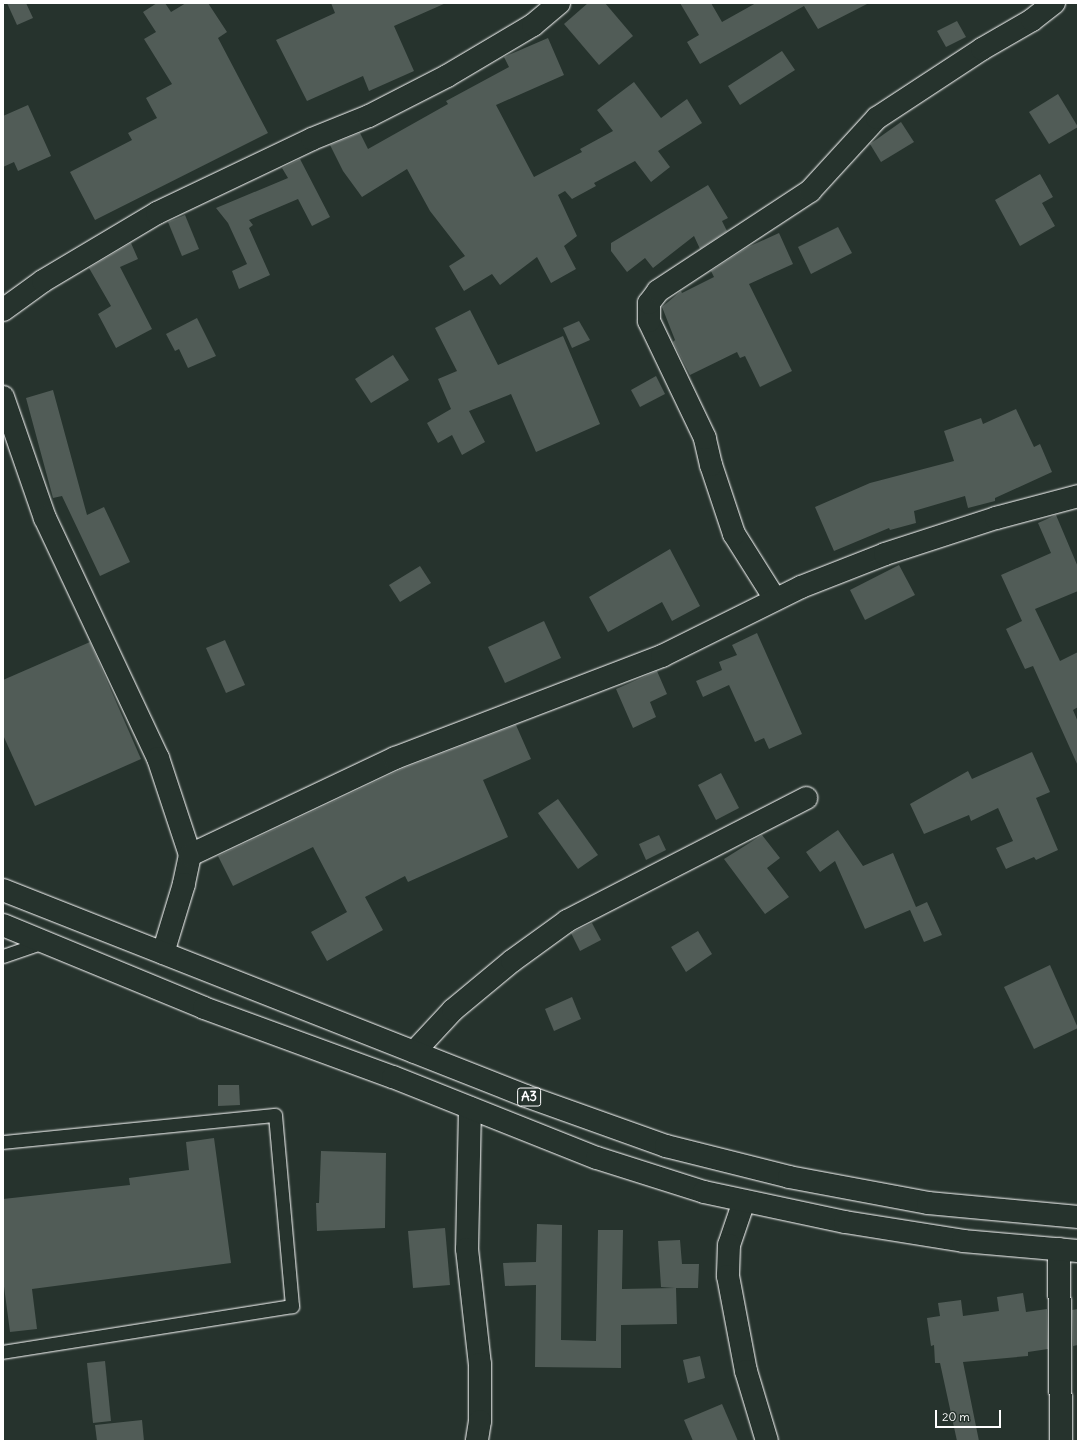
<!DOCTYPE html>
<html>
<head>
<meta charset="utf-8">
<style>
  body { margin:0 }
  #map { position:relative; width:1081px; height:1444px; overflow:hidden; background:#26332d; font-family:Delius,sans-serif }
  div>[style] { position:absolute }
  .building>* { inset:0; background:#515c57 }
  .roads { filter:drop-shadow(0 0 1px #fff) drop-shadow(0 0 1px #fff) }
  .lane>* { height:13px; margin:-6.5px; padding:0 6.5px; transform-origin:6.5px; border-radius:6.5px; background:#26332d }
  .street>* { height:22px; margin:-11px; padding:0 11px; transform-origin:11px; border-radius:11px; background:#26332d }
  .highway>* { height:22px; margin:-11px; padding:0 11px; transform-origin:11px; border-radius:11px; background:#26332d }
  span { translate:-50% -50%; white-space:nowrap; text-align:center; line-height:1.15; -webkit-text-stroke:3px #26332d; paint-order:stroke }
  .shield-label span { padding:1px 3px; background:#26332d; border:1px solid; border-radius:3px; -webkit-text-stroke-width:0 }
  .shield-label { font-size:13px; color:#fff; font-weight:700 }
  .frame { position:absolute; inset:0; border:4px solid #fff; pointer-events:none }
  .scale { position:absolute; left:935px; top:1410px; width:66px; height:18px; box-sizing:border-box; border:2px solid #fff; border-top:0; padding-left:5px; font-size:12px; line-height:14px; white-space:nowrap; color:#fff; -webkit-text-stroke:3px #26332d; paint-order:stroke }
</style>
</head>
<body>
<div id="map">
  <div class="building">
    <div style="clip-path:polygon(7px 3px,26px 3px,33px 18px,17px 25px)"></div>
    <div style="clip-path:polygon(157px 3px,165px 3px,171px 12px,186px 3px,208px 3px,227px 32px,218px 38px,268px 133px,95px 220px,70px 172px,132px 140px,128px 133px,157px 118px,146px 98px,172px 84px,144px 39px,156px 32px,143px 12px)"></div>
    <div style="clip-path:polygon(331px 3px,446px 3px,394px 26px,414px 71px,369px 91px,363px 76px,307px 101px,276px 40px,335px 13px)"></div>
    <div style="clip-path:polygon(588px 3px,605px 3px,633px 36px,599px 65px,564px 24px)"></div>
    <div style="clip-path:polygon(680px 3px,711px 3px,722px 22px,756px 3px,869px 3px,818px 29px,804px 6px,700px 64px,687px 42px,699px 35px)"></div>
    <div style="clip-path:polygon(957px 21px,966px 37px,946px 47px,937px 31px)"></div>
    <div style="clip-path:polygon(548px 38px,564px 75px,496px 105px,534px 177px,582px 152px,580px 149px,613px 131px,597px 110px,634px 82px,661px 118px,687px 99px,702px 123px,658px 151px,670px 167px,651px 182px,635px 161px,594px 183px,596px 186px,572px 199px,565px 191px,558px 195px,577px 236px,564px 246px,576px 269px,551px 283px,537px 257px,500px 285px,492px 274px,464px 291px,449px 266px,465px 256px,430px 211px,407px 169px,362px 197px,343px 171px,330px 145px,360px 133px,368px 149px,448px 104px,446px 101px,509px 67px,504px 57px)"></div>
    <div style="clip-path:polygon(782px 51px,795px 70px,740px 105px,728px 86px)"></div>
    <div style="clip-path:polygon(1058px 94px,1078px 127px,1049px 144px,1029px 112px)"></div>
    <div style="clip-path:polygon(28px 105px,51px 156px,18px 171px,14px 162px,3px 167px,3px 116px)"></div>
    <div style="clip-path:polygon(901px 122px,914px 142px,881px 162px,870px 144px)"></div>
    <div style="clip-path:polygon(300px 159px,330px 217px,312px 226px,298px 199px,249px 220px,253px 225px,249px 228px,270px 275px,239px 289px,232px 271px,247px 264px,228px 223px,216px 208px,288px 178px,282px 168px)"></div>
    <div style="clip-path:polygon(1040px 174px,1053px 197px,1042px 203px,1055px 226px,1020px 246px,995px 200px)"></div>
    <div style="clip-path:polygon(708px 185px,728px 218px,722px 221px,727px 231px,700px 249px,694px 236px,653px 268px,645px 258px,627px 272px,611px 251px,611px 243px)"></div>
    <div style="clip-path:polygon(185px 215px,199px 249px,182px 256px,168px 222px)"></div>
    <div style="clip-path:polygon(838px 227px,852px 253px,811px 274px,798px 247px)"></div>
    <div style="clip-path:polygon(779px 233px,793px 264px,749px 284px,792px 371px,760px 387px,745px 356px,740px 358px,737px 352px,690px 375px,673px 342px,675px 340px,662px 307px,681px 291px,682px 293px,714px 277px,711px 271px,748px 247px)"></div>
    <div style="clip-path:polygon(131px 243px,138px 259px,120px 267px,152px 329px,116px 348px,98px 314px,111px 306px,89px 268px)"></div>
    <div style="clip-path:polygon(470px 310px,498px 365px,563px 336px,600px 424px,536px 452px,511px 394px,469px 411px,485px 442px,462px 455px,452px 435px,438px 443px,427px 423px,451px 409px,438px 379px,457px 371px,435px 328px)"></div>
    <div style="clip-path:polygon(197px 318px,216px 356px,188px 368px,179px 349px,175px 351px,166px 334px)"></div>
    <div style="clip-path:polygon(579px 321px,590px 340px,572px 348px,563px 328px)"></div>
    <div style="clip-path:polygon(393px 355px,409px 380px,371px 403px,355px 379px)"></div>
    <div style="clip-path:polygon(656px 376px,665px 394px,640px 407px,631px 390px)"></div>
    <div style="clip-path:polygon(53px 390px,87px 515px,104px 507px,130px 562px,100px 576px,62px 496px,53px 498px,26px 398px)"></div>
    <div style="clip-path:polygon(1016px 409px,1034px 447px,1040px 444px,1052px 472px,995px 498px,995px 501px,968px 508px,965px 496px,914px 511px,916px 523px,890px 530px,889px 528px,834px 551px,815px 507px,870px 483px,954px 461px,944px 431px,981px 418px,983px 424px)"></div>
    <div style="clip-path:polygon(1056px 515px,1078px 567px,1078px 591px,1035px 609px,1060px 661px,1078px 652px,1078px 707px,1073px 710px,1078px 722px,1078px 766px,1033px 666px,1025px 669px,1006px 629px,1022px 621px,1001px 575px,1051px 553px,1038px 523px)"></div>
    <div style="clip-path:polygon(670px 549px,700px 606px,672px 621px,662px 602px,608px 632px,589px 597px)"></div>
    <div style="clip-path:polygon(899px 565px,915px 595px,865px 620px,850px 590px)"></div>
    <div style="clip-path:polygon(420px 566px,431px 583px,400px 602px,389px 585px)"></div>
    <div style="clip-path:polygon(544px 621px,561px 658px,505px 683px,488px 647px)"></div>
    <div style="clip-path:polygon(757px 633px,802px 734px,769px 749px,764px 738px,755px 742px,729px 685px,703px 697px,696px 681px,722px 670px,719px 662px,737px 655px,732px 645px)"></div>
    <div style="clip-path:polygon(225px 640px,245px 685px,226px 693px,206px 648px)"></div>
    <div style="clip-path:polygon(90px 642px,141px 759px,35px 806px,3px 735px,3px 680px)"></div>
    <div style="clip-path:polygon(657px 671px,667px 694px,650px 702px,656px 717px,633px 728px,616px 689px)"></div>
    <div style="clip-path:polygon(516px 725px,531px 759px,483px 780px,508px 837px,408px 882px,405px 876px,365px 897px,383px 930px,327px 961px,311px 932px,347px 912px,313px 847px,233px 886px,218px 856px,404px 768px)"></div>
    <div style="clip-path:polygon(1032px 752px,1050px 792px,1036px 798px,1058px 850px,1036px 860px,1034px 857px,1006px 869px,996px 848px,1013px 841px,998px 808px,971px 821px,969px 815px,924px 834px,910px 804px,968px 771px,972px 779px)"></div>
    <div style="clip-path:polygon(721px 773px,739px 808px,716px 820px,698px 785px)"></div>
    <div style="clip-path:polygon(558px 799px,598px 855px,578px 869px,538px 813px)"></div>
    <div style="clip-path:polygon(838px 830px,863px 866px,893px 853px,916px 907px,927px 902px,942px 935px,924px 942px,910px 910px,865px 929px,835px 861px,820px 872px,806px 852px)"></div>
    <div style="clip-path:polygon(659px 835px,666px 850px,646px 860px,639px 844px)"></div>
    <div style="clip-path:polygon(762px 835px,780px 858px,767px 868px,789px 897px,765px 914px,724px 859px)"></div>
    <div style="clip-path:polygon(592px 923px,601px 940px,580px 951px,571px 933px)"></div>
    <div style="clip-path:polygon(698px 931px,712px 954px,686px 972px,671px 947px)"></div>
    <div style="clip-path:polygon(1050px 965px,1078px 1028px,1034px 1049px,1004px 987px)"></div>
    <div style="clip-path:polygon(572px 997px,581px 1019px,554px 1031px,545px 1009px)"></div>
    <div style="clip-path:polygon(218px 1085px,239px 1085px,240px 1105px,218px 1106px)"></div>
    <div style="clip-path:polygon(214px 1138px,231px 1263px,32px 1289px,37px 1329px,10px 1332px,3px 1279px,3px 1199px,130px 1185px,129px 1178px,189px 1170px,186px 1142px)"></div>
    <div style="clip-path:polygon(321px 1151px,386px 1153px,385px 1228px,317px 1231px,316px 1203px,319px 1203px)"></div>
    <div style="clip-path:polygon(537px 1224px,562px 1225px,561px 1340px,596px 1341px,598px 1230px,623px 1230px,622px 1289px,675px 1288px,661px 1287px,658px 1241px,680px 1240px,682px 1264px,699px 1264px,698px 1288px,676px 1288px,677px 1324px,621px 1325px,621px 1368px,535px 1367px,536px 1285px,505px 1286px,503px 1263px,536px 1262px)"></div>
    <div style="clip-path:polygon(445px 1228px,450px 1285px,413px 1288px,408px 1231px)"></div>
    <div style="clip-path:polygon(1023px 1293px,1026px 1312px,1047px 1309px,1048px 1349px,1028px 1352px,1028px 1356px,963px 1362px,979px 1441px,957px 1441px,940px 1363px,935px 1363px,934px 1345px,931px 1346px,927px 1318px,940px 1316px,938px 1303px,961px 1300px,963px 1316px,999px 1311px,997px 1297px)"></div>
    <div style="clip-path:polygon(1078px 1309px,1078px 1345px,1073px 1346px,1072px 1310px)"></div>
    <div style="clip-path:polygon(700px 1356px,705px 1378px,688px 1383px,683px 1360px)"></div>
    <div style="clip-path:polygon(105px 1361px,111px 1421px,93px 1423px,87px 1363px)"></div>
    <div style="clip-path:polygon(722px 1404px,738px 1441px,693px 1441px,684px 1420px)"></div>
    <div style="clip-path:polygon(142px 1420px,144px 1441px,97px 1441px,95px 1425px)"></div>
  </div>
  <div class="roads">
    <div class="lane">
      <div style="left:3px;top:956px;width:43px;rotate:-18.9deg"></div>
      <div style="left:3px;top:1142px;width:273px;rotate:-5.7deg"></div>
      <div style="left:275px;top:1115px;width:192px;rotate:84.9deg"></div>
      <div style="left:292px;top:1306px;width:293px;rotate:171deg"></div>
    </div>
    <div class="street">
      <div style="left:3px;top:310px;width:49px;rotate:-35.9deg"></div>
      <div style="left:43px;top:281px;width:133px;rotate:-30.8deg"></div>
      <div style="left:157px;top:213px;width:172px;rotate:-25.5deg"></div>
      <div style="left:312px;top:139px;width:61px;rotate:-22deg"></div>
      <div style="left:369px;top:116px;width:88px;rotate:-27.1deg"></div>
      <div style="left:447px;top:76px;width:100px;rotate:-30.7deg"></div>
      <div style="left:533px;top:25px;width:34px;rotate:-40deg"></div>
      <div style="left:3px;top:397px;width:128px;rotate:70.9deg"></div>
      <div style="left:45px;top:518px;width:265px;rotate:64.8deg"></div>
      <div style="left:158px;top:758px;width:102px;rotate:71.7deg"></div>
      <div style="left:190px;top:855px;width:30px;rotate:102deg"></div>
      <div style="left:184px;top:884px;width:72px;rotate:106.9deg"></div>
      <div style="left:775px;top:599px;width:77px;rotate:-122.2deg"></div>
      <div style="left:734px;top:534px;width:73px;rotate:-108.4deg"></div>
      <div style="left:711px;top:465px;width:28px;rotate:-103deg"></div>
      <div style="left:705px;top:438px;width:130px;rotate:-115.6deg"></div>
      <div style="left:649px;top:321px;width:18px;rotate:-90deg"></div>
      <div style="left:649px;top:303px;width:15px;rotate:-53deg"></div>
      <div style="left:658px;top:291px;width:182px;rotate:-33.3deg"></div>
      <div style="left:810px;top:191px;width:99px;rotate:-47.5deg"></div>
      <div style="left:877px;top:118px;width:126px;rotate:-33.3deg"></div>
      <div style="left:982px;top:49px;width:58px;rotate:-30.1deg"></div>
      <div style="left:1032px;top:20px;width:28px;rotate:-38deg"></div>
      <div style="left:190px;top:855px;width:227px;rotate:-25.3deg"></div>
      <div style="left:395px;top:758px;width:286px;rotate:-20.9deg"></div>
      <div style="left:662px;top:656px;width:155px;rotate:-26.4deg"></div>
      <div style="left:801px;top:587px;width:90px;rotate:-21.4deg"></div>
      <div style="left:885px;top:554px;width:117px;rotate:-18deg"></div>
      <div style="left:996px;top:518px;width:85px;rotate:-15deg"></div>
      <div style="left:414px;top:1052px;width:57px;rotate:-47.1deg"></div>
      <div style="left:453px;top:1010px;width:77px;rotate:-39.7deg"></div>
      <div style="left:512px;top:961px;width:68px;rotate:-36deg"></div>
      <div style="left:567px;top:921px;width:269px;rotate:-27.2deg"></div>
      <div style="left:470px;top:1108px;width:141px;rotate:91.2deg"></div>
      <div style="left:467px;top:1249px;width:116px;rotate:83.6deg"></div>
      <div style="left:480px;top:1364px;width:57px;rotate:90deg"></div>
      <div style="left:480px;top:1421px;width:20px;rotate:99deg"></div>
      <div style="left:744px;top:1201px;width:46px;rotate:108.8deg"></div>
      <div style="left:729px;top:1245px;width:31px;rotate:92deg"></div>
      <div style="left:728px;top:1276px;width:97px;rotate:79.3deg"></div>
      <div style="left:746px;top:1371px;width:73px;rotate:73.3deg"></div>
      <div style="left:1059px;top:1249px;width:192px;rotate:89.4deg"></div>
    </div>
    <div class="highway">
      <div style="left:3px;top:890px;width:562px;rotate:21.5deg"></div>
      <div style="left:526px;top:1096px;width:149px;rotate:19.7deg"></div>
      <div style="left:666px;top:1146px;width:127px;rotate:14.1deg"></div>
      <div style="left:789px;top:1177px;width:141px;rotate:10.6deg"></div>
      <div style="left:928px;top:1203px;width:151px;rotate:5.3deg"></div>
      <div style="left:3px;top:925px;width:217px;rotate:22.4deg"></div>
      <div style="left:204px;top:1008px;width:201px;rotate:20.1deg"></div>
      <div style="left:393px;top:1077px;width:219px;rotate:21.7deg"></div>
      <div style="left:597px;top:1158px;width:112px;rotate:17.6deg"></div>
      <div style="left:704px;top:1192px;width:144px;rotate:12deg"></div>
      <div style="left:845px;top:1222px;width:120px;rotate:9.1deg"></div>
      <div style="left:963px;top:1241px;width:115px;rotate:5deg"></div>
    </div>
  </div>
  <div class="shield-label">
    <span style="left:529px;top:1097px">A3</span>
  </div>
  <div class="frame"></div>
  <div class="scale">20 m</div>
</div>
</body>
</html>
